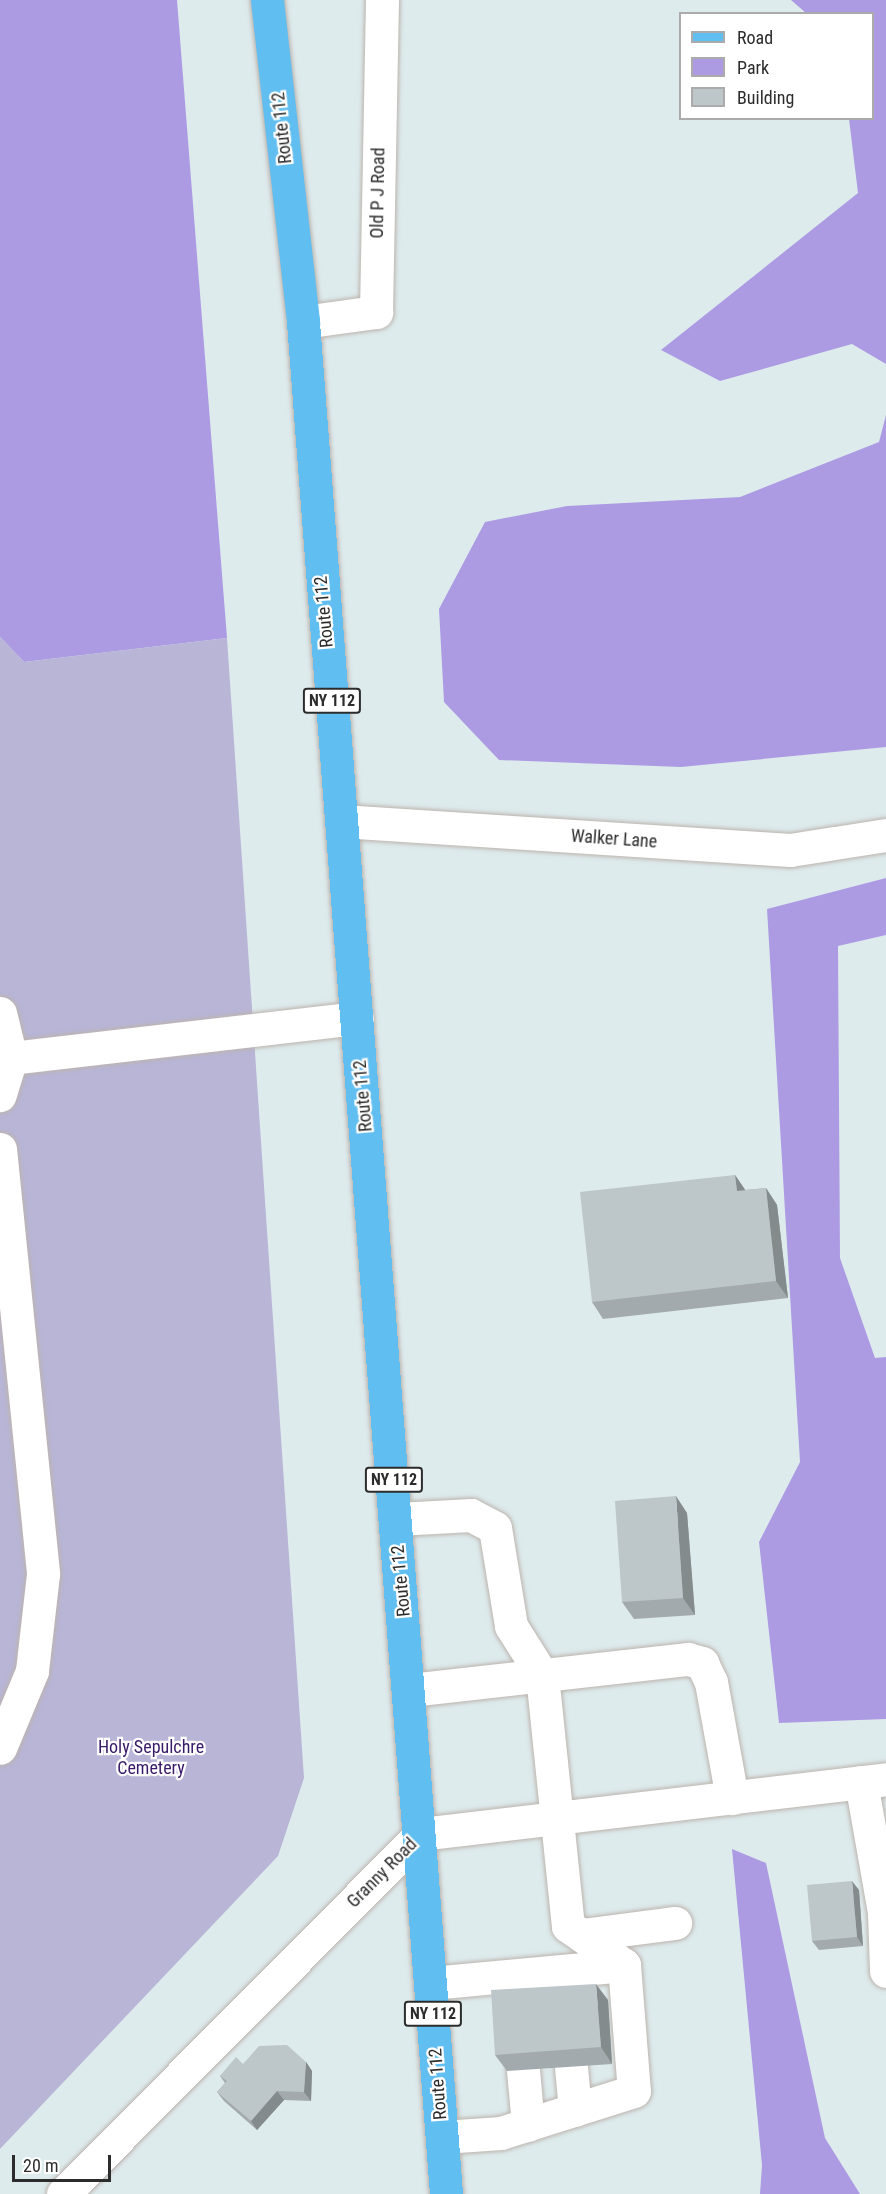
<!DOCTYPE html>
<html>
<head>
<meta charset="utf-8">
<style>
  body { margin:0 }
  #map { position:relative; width:886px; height:2194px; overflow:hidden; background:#deebed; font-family:"Roboto Condensed",sans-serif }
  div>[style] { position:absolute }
  .green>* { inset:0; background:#ac9be3 }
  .cemetery>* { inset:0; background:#b8b5d7 }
  .roads { filter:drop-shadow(0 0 2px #bcb4ae) drop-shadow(0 0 2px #bcb4ae) }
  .minor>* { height:33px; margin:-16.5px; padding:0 16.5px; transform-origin:16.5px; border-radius:16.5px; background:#fff }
  .major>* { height:33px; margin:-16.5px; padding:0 16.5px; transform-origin:16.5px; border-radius:16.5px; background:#61bef0 }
  .wall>* { inset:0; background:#a3aaad }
  .shaded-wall>* { inset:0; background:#848b8d }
  .building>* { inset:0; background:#bdc6c9 }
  span { translate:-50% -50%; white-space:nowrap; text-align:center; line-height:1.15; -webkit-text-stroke:4.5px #fff; paint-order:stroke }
  .shield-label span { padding:2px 4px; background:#fff; border:2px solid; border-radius:4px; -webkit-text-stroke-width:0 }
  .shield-label { font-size:16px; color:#2c2c2c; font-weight:700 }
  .street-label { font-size:18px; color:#2c2c2c }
  .park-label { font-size:18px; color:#381b69 }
  .legend { position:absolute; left:679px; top:12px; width:195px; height:108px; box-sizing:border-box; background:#fff; border:2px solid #ababab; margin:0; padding:8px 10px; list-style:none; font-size:18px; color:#2c2c2c }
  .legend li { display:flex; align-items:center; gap:12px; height:30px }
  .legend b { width:30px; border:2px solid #ababab }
  .scale { position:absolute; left:12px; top:2155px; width:99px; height:27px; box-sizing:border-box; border:3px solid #2c2c2c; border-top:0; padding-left:8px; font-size:18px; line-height:21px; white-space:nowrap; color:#2c2c2c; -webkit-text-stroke:4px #fff; paint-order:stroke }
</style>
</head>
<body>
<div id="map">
  <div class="green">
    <div style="clip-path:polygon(0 0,177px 0,227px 638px,24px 662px,0 637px)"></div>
    <div style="clip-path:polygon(791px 0,886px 0,886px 364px,852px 344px,720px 381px,661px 350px,858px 193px,849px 119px,872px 118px,872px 14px,806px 13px)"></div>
    <div style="clip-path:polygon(886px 415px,886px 747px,681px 767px,499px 760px,444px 702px,439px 609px,485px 522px,567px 506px,740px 497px,879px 442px)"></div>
    <div style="clip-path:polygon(886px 878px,886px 935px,838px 946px,840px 1258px,875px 1358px,886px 1357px,886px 1719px,779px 1723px,759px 1542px,800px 1462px,767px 909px)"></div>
    <div style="clip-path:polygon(732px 1849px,766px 1863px,825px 2138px,860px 2194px,760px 2194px,762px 2165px)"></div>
  </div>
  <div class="cemetery">
    <div style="clip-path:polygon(0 637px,24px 662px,227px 638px,304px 1778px,278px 1856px,0 2149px)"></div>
  </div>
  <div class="roads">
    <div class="minor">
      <div style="left:303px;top:322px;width:74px;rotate:-7.8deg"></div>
      <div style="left:376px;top:312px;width:312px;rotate:-88.9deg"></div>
      <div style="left:341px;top:821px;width:450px;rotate:3.7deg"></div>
      <div style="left:790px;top:850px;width:97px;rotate:-8.9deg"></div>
      <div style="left:0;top:1013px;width:46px;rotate:76.3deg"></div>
      <div style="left:11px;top:1058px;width:39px;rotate:107deg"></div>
      <div style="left:11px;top:1058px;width:348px;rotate:-6.6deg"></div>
      <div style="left:0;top:1149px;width:427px;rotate:84.2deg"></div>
      <div style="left:43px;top:1574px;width:98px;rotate:96.5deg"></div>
      <div style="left:32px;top:1671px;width:83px;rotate:112.6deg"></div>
      <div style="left:397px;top:1519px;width:74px;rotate:-3.1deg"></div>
      <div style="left:471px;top:1515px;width:27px;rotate:28deg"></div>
      <div style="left:495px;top:1528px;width:99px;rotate:80.7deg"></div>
      <div style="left:511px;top:1626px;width:58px;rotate:57.7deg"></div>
      <div style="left:542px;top:1675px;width:252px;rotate:84.1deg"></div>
      <div style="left:568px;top:1926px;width:68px;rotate:34.9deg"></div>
      <div style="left:624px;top:1965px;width:126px;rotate:85.5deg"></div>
      <div style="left:634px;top:2091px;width:139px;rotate:162.5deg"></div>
      <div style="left:501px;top:2133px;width:59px;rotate:176.1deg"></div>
      <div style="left:410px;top:1690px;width:280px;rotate:-6.4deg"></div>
      <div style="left:688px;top:1659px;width:15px;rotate:16deg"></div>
      <div style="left:702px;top:1663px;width:21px;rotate:65deg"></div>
      <div style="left:711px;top:1682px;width:118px;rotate:79.7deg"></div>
      <div style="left:861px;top:1782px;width:133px;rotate:80deg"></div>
      <div style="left:884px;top:1913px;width:58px;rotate:88deg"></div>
      <div style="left:582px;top:1935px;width:94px;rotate:-7.4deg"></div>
      <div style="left:431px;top:1983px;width:194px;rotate:-5.3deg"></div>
      <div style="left:571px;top:2067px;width:43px;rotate:84.7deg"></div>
      <div style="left:523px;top:2070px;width:55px;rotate:84.8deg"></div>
      <div style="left:63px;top:2194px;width:508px;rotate:-45.16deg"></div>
      <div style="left:421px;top:1834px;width:468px;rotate:-6.7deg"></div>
    </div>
    <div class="major">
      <div style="left:267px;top:0;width:324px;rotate:83.6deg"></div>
      <div style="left:303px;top:322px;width:1877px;rotate:85.63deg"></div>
    </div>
  </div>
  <div class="wall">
    <div style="clip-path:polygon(735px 1175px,745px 1190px,766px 1188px,777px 1205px,788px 1298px,603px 1319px,592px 1302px)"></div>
    <div style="clip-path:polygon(687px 1513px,695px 1615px,634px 1619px,622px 1602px)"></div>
    <div style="clip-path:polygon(859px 1890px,863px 1946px,819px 1950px,812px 1941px)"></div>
    <div style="clip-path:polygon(608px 2000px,612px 2064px,507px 2071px,495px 2055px)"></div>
    <div style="clip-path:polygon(306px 2062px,312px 2071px,311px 2101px,284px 2100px,257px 2130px,224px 2101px,217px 2092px,225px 2083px,220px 2076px,243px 2064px)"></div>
  </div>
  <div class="shaded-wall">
    <div style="clip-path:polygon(735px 1175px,746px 1191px,737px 1191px)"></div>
    <div style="clip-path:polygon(766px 1188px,777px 1205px,788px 1298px,776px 1281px)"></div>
    <div style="clip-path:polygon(676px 1496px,687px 1513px,695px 1615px,683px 1598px)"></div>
    <div style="clip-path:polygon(852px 1881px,859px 1890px,863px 1946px,857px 1937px)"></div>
    <div style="clip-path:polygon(596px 1984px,608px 2000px,612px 2064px,601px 2047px)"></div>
    <div style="clip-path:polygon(306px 2062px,312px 2071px,311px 2101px,304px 2092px)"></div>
    <div style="clip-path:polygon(277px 2091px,284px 2100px,257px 2130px,251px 2121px)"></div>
  </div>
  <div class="building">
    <div style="clip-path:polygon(735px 1175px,737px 1191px,766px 1188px,776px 1281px,592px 1302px,580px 1192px)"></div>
    <div style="clip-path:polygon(676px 1496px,683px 1598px,622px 1602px,615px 1501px)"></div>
    <div style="clip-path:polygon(852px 1881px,857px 1937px,812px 1941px,807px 1885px)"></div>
    <div style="clip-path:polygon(596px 1984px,601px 2047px,495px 2055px,491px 1990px)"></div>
    <div style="clip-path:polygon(287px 2045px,306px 2062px,304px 2092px,277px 2091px,251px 2121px,217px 2092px,227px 2081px,220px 2076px,236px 2057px,243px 2064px,259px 2046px)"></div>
  </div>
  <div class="shield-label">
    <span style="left:332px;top:701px">NY 112</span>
    <span style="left:394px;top:1480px">NY 112</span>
    <span style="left:433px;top:2014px">NY 112</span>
  </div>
  <div class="street-label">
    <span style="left:282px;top:128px;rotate:-96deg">Route 112</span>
    <span style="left:378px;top:193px;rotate:-89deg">Old P J Road</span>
    <span style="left:324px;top:612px;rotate:-95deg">Route 112</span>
    <span style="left:614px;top:839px;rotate:4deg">Walker Lane</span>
    <span style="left:363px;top:1096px;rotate:-95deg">Route 112</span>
    <span style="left:401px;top:1581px;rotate:-95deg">Route 112</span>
    <span style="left:382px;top:1873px;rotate:-45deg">Granny Road</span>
    <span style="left:438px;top:2084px;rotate:-94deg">Route 112</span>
  </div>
  <div class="park-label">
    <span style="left:151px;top:1758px">Holy Sepulchre<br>Cemetery</span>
  </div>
  <ul class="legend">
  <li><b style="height:8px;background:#61bef0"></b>Road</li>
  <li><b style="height:16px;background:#ac9be3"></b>Park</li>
  <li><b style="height:16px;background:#bdc6c9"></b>Building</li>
  </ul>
  <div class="scale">20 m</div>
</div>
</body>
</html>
